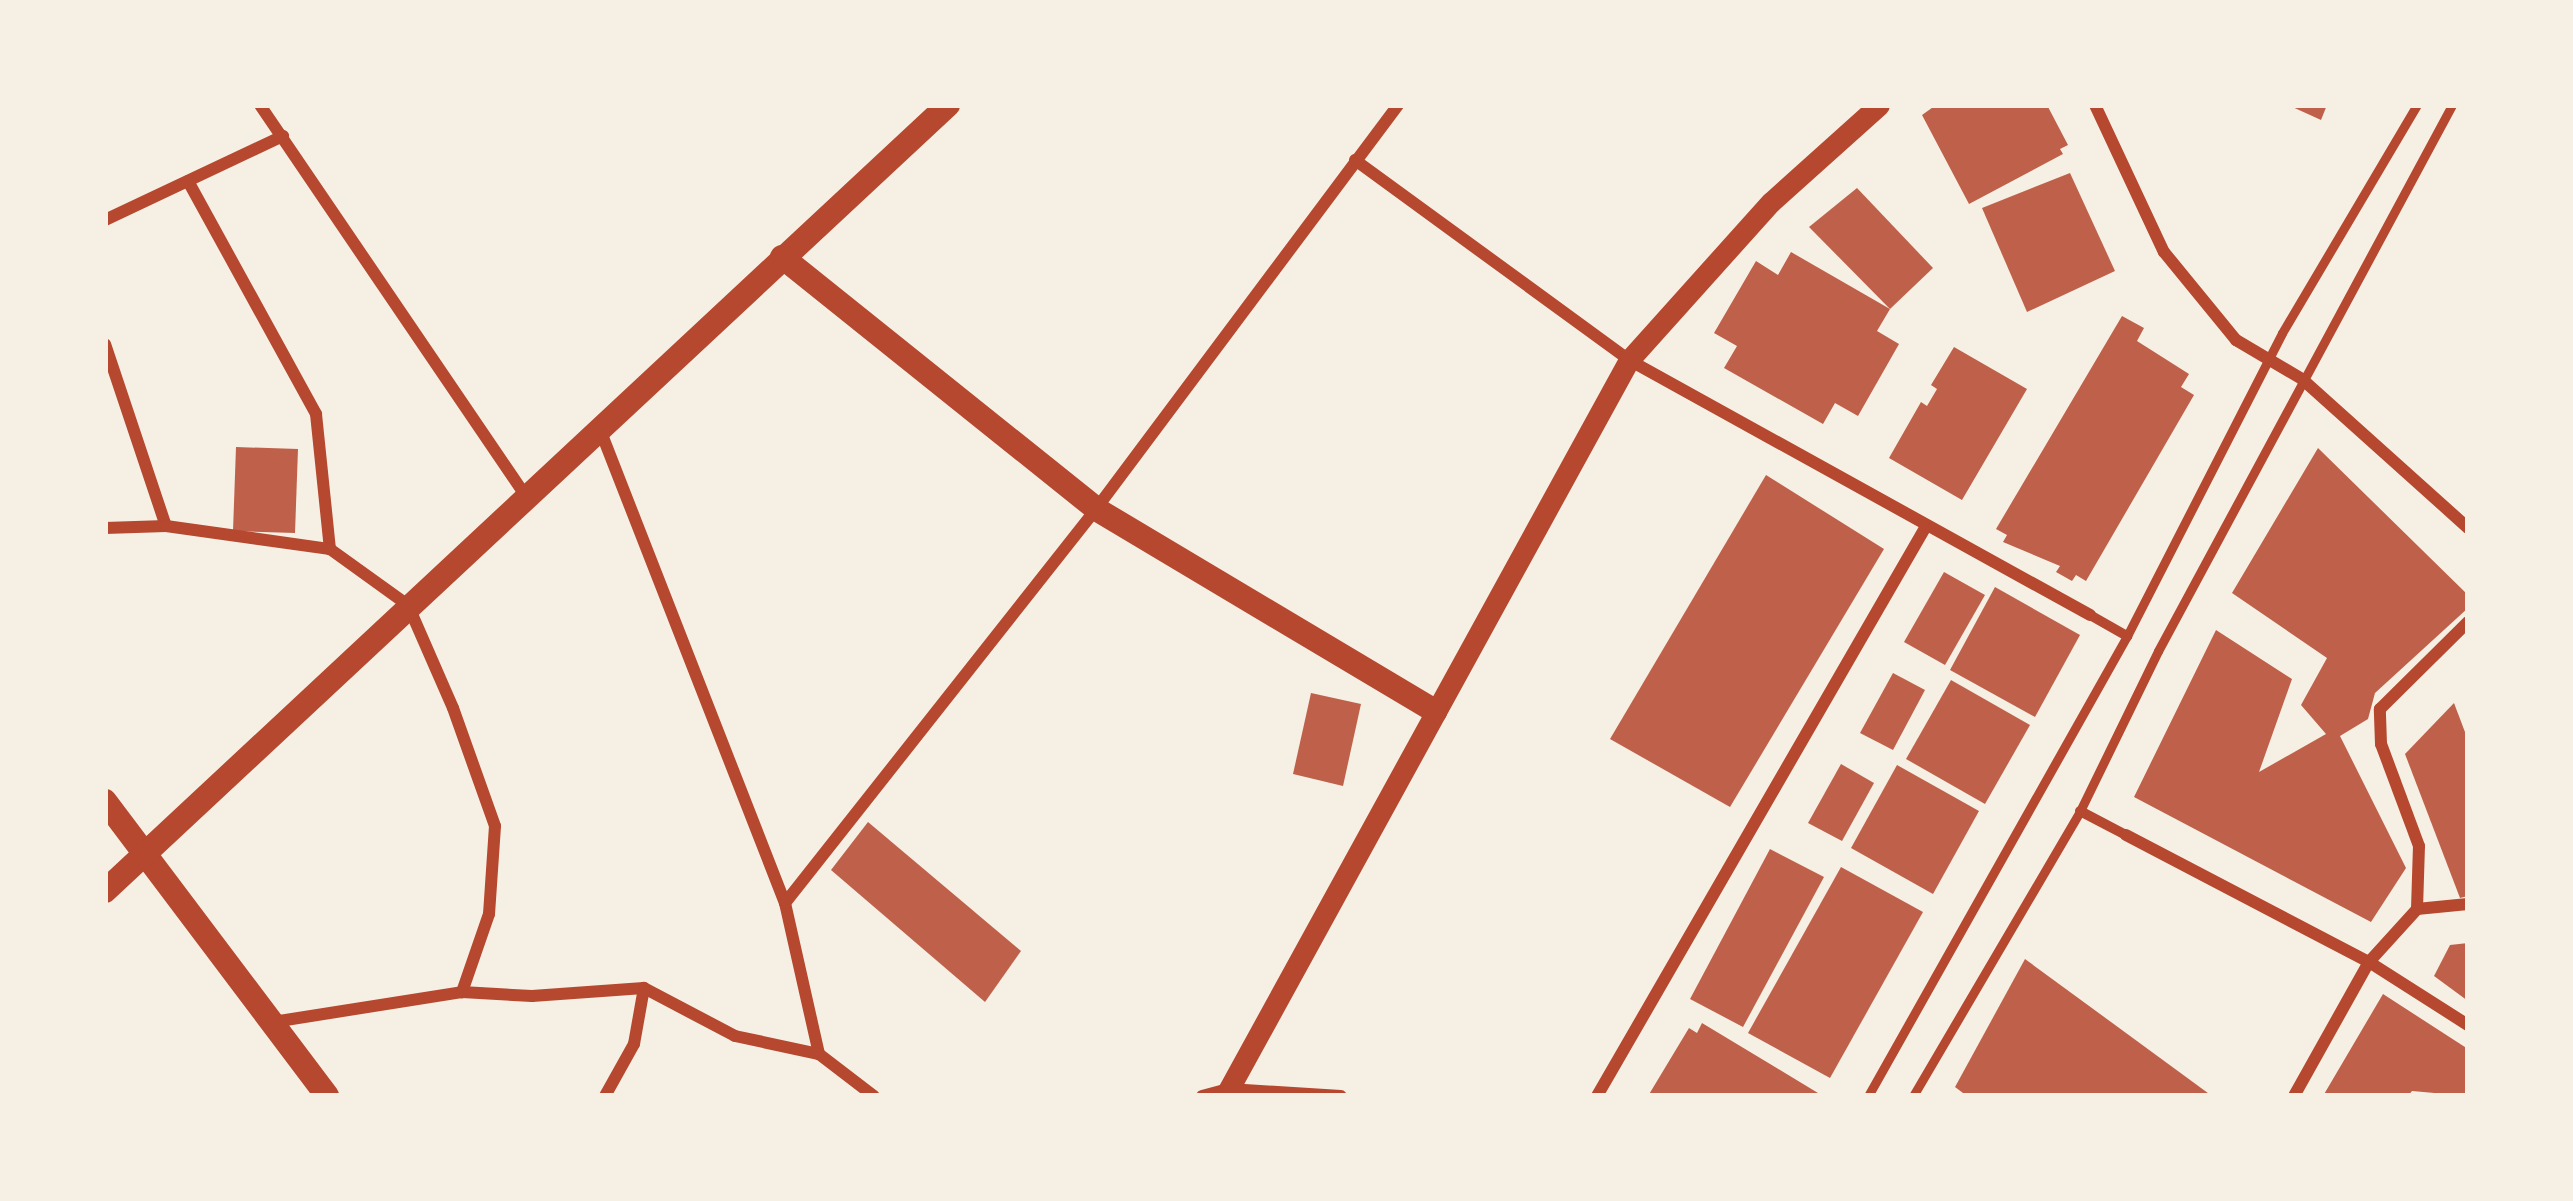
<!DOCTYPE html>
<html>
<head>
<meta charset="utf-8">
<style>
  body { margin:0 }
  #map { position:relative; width:2573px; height:1201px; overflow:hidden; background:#f6efe4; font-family:"IBM Plex Sans",sans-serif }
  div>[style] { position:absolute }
  .building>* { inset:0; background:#bf614a }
  .service>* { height:9px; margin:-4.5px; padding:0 4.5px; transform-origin:4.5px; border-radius:4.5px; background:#b5482f }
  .pedestrian>* { height:10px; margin:-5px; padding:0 5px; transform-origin:5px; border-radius:5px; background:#b5482f }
  .minor>* { height:12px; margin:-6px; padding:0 6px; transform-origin:6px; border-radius:6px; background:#b5482f }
  .tertiary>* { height:21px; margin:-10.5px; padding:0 10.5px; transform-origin:10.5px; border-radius:10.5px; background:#b5482f }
  .secondary>* { height:24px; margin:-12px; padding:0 12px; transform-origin:12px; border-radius:12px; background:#b5482f }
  span { translate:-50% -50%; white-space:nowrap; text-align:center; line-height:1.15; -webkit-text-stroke:9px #f6efe4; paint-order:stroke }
  .frame { position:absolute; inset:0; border:108px solid #f6efe4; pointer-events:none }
</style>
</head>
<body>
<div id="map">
  <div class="building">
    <div style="clip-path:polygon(1936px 105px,2047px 105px,2068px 145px,2060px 149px,2063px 154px,1969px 204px,1922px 115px)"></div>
    <div style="clip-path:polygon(2288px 105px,2327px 105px,2321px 120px)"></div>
    <div style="clip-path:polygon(2070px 173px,2115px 271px,2027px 312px,1982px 208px)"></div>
    <div style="clip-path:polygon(1857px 188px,1933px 268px,1890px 309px,1809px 227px)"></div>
    <div style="clip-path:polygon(1791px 252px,1890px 309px,1877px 331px,1899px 344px,1858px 416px,1835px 403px,1823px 424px,1724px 368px,1737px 346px,1714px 333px,1756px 261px,1778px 275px)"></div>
    <div style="clip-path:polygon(2122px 316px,2144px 328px,2137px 341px,2189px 374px,2181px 387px,2194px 395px,2086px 581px,2076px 575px,2072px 581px,2056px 572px,2060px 566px,2003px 542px,2007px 535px,1996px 529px)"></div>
    <div style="clip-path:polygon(1954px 347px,2027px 389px,1962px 500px,1889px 458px,1921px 402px,1927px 406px,1937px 389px,1931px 385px)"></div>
    <div style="clip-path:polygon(236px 447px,298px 449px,295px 533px,233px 531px)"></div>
    <div style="clip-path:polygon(2318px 448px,2468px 595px,2468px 608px,2375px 693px,2368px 719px,2340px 736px,2406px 868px,2371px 922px,2134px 797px,2216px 630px,2292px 679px,2259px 772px,2326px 734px,2301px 705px,2327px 658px,2232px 593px)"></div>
    <div style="clip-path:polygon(1766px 475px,1884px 549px,1730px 807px,1610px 739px)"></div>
    <div style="clip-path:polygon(1944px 572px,1985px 595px,1945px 665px,1904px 642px)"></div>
    <div style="clip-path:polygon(1995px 587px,2080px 635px,2035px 717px,1950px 670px)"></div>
    <div style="clip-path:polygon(1893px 673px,1925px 690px,1893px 750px,1860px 733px)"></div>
    <div style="clip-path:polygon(1951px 680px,2030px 725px,1985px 804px,1906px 759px)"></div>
    <div style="clip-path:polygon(1311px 693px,1361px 704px,1343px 786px,1293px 774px)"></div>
    <div style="clip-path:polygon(2454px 703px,2468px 740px,2468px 896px,2460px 898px,2405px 754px)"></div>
    <div style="clip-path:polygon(1841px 764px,1874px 783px,1842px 841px,1808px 823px)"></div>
    <div style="clip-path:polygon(1897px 765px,1979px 811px,1933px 894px,1851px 848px)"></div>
    <div style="clip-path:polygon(868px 822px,1021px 951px,985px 1002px,831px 870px)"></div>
    <div style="clip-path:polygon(1770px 849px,1824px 877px,1743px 1027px,1690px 999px)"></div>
    <div style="clip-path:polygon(1841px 867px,1923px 912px,1830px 1078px,1748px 1033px)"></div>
    <div style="clip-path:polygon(2468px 943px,2468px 1001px,2434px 976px,2450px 945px)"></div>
    <div style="clip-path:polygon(2025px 959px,2212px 1096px,1967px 1096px,1955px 1087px)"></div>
    <div style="clip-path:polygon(2383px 994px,2468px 1049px,2468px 1096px,2412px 1091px,2408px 1096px,2323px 1096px)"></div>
    <div style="clip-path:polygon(1702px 1023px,1818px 1093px,1816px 1096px,1648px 1096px,1689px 1028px,1697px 1033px)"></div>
  </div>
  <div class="service">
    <div style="left:1868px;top:1096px;width:528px;rotate:-60.62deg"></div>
    <div style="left:2127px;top:636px;width:340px;rotate:-62.9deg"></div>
    <div style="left:2282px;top:333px;width:265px;rotate:-59.4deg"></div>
    <div style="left:1913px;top:1096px;width:330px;rotate:-59.6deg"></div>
    <div style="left:2080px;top:811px;width:178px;rotate:-64deg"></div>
    <div style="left:2158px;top:651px;width:620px;rotate:-61.7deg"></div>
  </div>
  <div class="pedestrian">
    <div style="left:2090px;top:615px;width:43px;rotate:29.6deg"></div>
    <div style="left:2080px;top:811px;width:52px;rotate:27.6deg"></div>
  </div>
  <div class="minor">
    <div style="left:260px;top:105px;width:472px;rotate:55.8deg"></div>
    <div style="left:2095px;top:105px;width:162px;rotate:64.9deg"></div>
    <div style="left:2164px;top:252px;width:114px;rotate:50.7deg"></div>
    <div style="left:2236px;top:340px;width:77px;rotate:30.6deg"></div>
    <div style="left:2302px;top:379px;width:223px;rotate:41.9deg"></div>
    <div style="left:1355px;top:160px;width:339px;rotate:36.1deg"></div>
    <div style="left:1629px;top:360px;width:527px;rotate:28.95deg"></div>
    <div style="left:188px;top:181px;width:266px;rotate:61.2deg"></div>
    <div style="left:316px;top:414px;width:136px;rotate:84.1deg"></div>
    <div style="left:105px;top:220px;width:197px;rotate:-25.3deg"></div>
    <div style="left:105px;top:344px;width:192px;rotate:71.5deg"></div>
    <div style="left:599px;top:427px;width:511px;rotate:68.66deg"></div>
    <div style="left:785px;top:903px;width:155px;rotate:77.3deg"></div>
    <div style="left:105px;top:528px;width:61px;rotate:-1.9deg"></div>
    <div style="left:166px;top:526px;width:166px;rotate:8deg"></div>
    <div style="left:330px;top:549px;width:96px;rotate:35.7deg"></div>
    <div style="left:408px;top:605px;width:112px;rotate:66.4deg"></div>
    <div style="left:453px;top:708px;width:125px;rotate:70.4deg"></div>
    <div style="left:495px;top:826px;width:88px;rotate:93.9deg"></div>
    <div style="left:489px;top:914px;width:83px;rotate:109.1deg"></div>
    <div style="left:2126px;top:835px;width:274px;rotate:27.6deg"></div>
    <div style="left:2369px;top:962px;width:117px;rotate:32.5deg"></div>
    <div style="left:785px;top:903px;width:502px;rotate:-51.71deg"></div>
    <div style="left:1096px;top:509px;width:504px;rotate:-53.22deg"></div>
    <div style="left:2417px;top:909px;width:51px;rotate:-5.6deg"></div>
    <div style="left:273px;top:1022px;width:191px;rotate:-9deg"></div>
    <div style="left:462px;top:992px;width:70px;rotate:3.3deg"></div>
    <div style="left:532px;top:996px;width:112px;rotate:-4.1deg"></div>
    <div style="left:644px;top:988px;width:103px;rotate:27.8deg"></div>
    <div style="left:735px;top:1036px;width:86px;rotate:12.1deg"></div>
    <div style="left:819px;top:1054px;width:69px;rotate:37.4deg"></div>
    <div style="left:605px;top:1096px;width:60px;rotate:-60.9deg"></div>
    <div style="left:634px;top:1044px;width:57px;rotate:-79.9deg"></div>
    <div style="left:1202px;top:1096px;width:28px;rotate:-15deg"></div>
    <div style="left:1229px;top:1089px;width:112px;rotate:3.6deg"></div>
    <div style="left:1597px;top:1096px;width:656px;rotate:-60deg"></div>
    <div style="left:2294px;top:1096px;width:154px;rotate:-60.8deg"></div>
    <div style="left:2369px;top:962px;width:72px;rotate:-47.8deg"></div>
    <div style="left:2417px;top:909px;width:63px;rotate:-88.2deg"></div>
    <div style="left:2419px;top:846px;width:109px;rotate:-110.4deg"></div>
    <div style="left:2381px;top:744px;width:35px;rotate:-92deg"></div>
    <div style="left:2380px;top:709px;width:124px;rotate:-44.7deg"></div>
  </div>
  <div class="tertiary">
    <div style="left:1225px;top:1096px;width:840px;rotate:-61.24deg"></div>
    <div style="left:1629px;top:360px;width:212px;rotate:-48.1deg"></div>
    <div style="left:1771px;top:202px;width:145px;rotate:-41.9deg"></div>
  </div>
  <div class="secondary">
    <div style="left:782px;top:257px;width:403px;rotate:38.7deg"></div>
    <div style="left:1096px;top:509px;width:395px;rotate:30.8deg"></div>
    <div style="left:105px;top:801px;width:369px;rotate:53deg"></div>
    <div style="left:105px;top:891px;width:1153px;rotate:-43deg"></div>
  </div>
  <div class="frame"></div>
</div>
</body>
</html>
